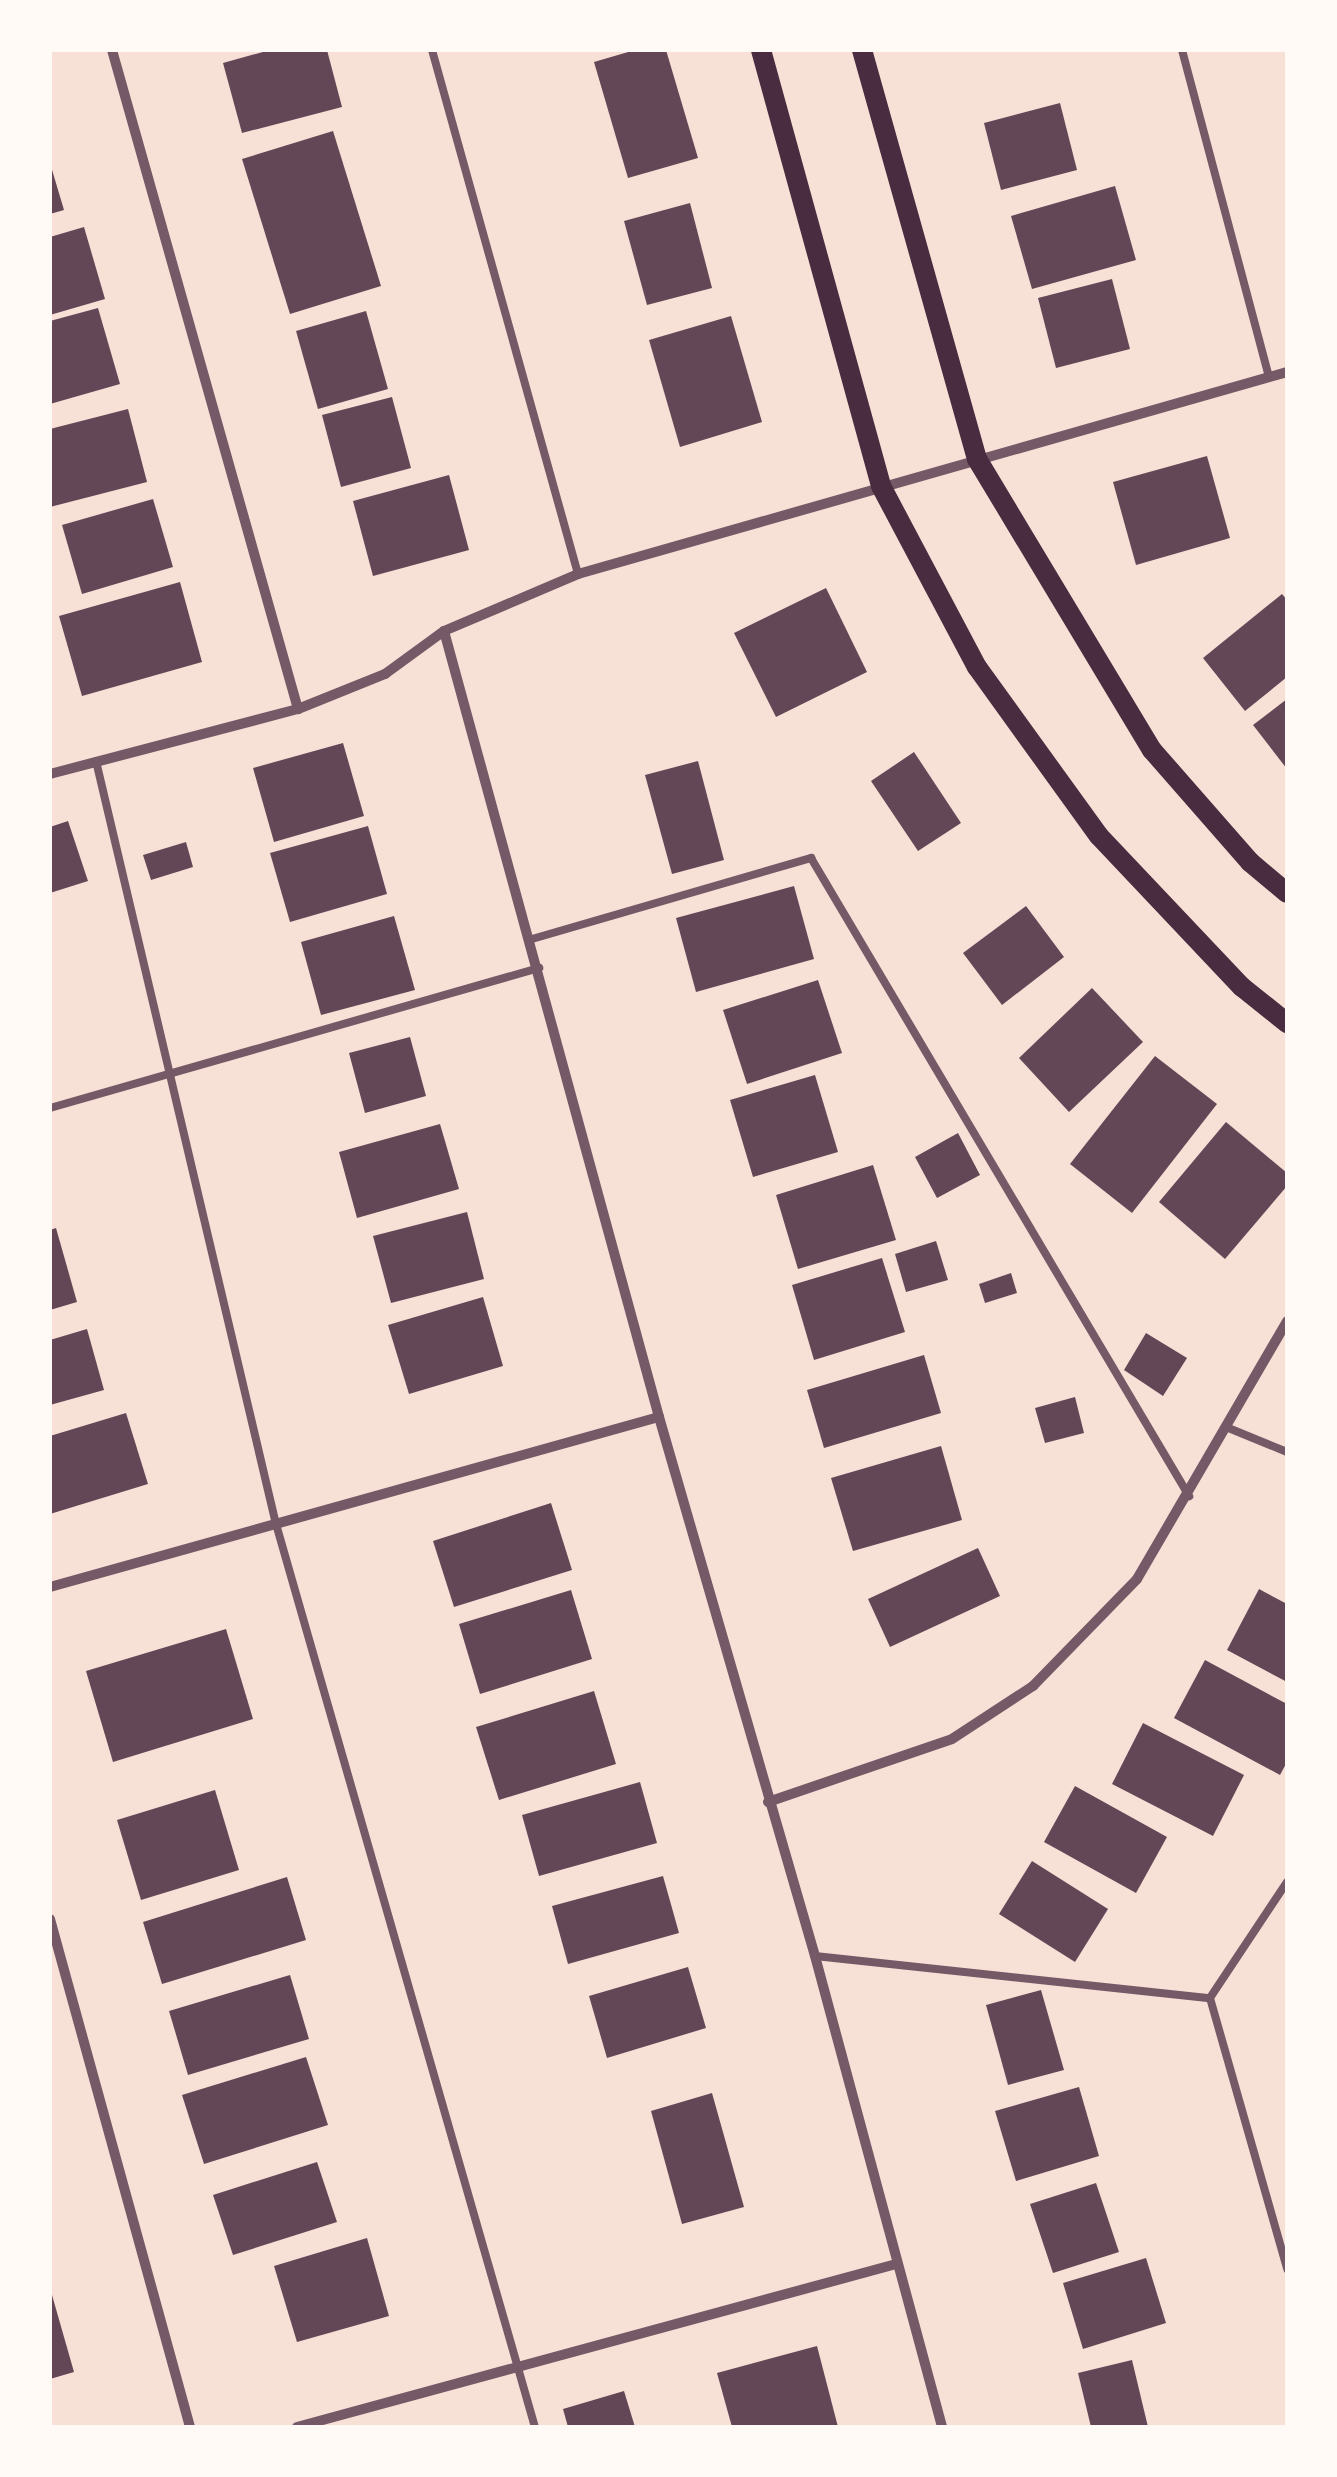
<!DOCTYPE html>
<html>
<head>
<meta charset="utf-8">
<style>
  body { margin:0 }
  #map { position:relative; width:1337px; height:2477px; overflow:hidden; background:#f7e1d7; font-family:"PT Sans Narrow",sans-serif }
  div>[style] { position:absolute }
  .building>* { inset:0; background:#644757 }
  .service>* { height:8px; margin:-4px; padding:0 4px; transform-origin:4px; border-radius:4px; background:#755966 }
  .minor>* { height:10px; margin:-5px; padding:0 5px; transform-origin:5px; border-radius:5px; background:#755966 }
  .secondary>* { height:20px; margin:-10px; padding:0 10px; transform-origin:10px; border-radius:10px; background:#4a2c40 }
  span { translate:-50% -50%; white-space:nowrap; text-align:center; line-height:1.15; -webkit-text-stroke:10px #fffaf5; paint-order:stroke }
  .frame { position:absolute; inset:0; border:52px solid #fffaf5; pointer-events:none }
</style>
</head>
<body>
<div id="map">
  <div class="building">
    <div style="clip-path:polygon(270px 50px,327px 50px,342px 107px,242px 133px,223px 63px)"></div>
    <div style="clip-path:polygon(635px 50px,666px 50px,698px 158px,628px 178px,594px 62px)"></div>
    <div style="clip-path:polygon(1060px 103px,1077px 170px,1001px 190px,984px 123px)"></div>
    <div style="clip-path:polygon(333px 131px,381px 286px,290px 314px,242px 159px)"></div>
    <div style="clip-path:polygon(50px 163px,64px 210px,50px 214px)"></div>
    <div style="clip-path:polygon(1115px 186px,1136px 260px,1032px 289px,1011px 216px)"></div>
    <div style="clip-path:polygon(690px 203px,712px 288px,647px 305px,624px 221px)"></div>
    <div style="clip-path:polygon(84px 227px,105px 299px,50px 315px,50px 237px)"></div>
    <div style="clip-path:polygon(1112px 279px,1130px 349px,1056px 368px,1038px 298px)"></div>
    <div style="clip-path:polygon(98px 308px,120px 384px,50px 404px,50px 321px)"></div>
    <div style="clip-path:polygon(366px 311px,388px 389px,318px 409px,296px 331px)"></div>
    <div style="clip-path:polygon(731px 316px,762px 422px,680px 447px,649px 340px)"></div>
    <div style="clip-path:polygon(392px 397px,411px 468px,341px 487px,322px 415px)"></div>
    <div style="clip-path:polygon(128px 409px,147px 482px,50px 507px,50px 429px)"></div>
    <div style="clip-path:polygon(1207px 456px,1230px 538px,1136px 565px,1113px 482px)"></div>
    <div style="clip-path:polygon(449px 475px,469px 550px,373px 576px,353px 501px)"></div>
    <div style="clip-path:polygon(153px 499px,173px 567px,82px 594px,62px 525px)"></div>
    <div style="clip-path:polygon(180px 582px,202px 662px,82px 696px,59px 616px)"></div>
    <div style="clip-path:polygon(826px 588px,867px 672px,776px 717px,734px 633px)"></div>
    <div style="clip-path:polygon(1282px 594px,1287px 600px,1287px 677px,1245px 711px,1203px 658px)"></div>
    <div style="clip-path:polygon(1287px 699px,1287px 769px,1253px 725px)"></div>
    <div style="clip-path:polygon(343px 743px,364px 816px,274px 842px,253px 768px)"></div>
    <div style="clip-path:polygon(914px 752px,961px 823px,918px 851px,871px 781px)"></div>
    <div style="clip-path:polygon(698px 761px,724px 860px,672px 874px,645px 775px)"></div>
    <div style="clip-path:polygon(68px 821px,88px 881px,50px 893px,50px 827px)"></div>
    <div style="clip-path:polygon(368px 826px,387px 894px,290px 922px,270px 853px)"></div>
    <div style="clip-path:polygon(186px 842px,193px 867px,151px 880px,143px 855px)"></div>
    <div style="clip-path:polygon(794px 886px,814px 959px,696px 992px,676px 918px)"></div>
    <div style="clip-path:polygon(1026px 906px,1064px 957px,1002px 1005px,963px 953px)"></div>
    <div style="clip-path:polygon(394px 916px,415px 990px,321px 1015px,301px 942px)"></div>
    <div style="clip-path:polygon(818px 980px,842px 1053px,747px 1084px,723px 1010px)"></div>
    <div style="clip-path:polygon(1092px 988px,1143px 1042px,1069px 1112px,1019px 1058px)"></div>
    <div style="clip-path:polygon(410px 1037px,426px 1096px,365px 1113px,349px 1053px)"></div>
    <div style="clip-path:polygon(1155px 1056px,1217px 1104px,1132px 1213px,1070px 1164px)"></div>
    <div style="clip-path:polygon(815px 1075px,838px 1152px,753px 1177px,730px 1100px)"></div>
    <div style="clip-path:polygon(1226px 1122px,1287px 1173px,1287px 1186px,1225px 1259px,1159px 1202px)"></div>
    <div style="clip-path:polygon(440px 1124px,459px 1189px,357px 1218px,339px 1152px)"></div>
    <div style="clip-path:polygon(958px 1133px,980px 1175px,937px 1198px,915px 1157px)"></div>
    <div style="clip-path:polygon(873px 1165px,896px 1240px,798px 1269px,776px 1195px)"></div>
    <div style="clip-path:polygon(467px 1212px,484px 1279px,391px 1303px,373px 1236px)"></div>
    <div style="clip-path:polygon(56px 1228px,77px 1302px,50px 1310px,50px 1230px)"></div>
    <div style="clip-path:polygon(936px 1241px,948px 1280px,906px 1292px,895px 1254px)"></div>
    <div style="clip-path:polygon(882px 1258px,905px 1332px,814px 1360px,792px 1285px)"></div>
    <div style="clip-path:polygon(1011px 1273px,1017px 1293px,985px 1303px,979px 1284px)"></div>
    <div style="clip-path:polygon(483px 1297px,503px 1366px,409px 1394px,388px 1325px)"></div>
    <div style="clip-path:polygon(87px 1329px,104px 1390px,50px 1405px,50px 1340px)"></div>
    <div style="clip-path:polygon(1146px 1333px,1187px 1358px,1163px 1396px,1124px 1370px)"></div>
    <div style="clip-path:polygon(924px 1355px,941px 1413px,824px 1448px,807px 1390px)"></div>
    <div style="clip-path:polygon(1075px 1397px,1084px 1433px,1045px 1443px,1035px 1408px)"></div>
    <div style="clip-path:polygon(126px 1413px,148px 1484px,50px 1514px,50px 1436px)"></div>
    <div style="clip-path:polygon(941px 1446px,962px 1520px,853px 1551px,831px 1478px)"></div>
    <div style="clip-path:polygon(551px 1503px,572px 1570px,454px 1607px,433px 1541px)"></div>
    <div style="clip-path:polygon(978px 1548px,1000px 1596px,890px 1647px,868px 1599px)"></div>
    <div style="clip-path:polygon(1259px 1589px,1287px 1604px,1287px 1682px,1227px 1650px)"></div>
    <div style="clip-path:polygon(571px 1590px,592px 1659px,480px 1694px,459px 1624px)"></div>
    <div style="clip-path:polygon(226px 1629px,253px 1719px,113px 1762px,86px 1671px)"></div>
    <div style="clip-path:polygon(1205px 1660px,1287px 1704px,1287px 1762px,1280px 1775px,1174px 1718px)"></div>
    <div style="clip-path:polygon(594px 1691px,616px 1764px,499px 1800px,476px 1727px)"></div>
    <div style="clip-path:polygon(1143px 1723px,1244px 1775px,1213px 1836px,1112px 1784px)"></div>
    <div style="clip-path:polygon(640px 1782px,657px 1843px,539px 1876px,522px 1815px)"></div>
    <div style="clip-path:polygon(1075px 1786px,1167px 1837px,1136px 1893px,1044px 1842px)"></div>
    <div style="clip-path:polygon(215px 1790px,239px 1870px,141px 1900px,117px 1820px)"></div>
    <div style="clip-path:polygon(1032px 1861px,1108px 1909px,1075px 1962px,999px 1914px)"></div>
    <div style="clip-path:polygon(663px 1876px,679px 1933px,568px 1964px,552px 1906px)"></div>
    <div style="clip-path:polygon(287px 1877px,306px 1940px,162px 1984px,143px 1922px)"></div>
    <div style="clip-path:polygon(688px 1967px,706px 2028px,607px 2058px,589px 1996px)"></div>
    <div style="clip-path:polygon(290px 1975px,309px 2039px,188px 2075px,169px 2011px)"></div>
    <div style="clip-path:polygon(1041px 1990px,1064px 2070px,1008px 2085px,986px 2005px)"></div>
    <div style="clip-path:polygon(306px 2057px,328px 2125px,204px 2164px,182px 2095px)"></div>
    <div style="clip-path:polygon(1079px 2087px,1099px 2156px,1016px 2181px,995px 2111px)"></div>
    <div style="clip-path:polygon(712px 2093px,744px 2207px,682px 2224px,651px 2111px)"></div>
    <div style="clip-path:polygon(317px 2162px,337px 2222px,233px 2255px,213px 2195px)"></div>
    <div style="clip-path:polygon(1096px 2183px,1119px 2252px,1053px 2273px,1030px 2204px)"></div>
    <div style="clip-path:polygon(367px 2238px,389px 2316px,297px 2342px,274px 2266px)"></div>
    <div style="clip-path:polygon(1146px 2258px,1166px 2323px,1083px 2349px,1063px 2283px)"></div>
    <div style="clip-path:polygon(50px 2288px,74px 2372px,50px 2379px)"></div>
    <div style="clip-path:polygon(817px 2346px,838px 2427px,732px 2427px,717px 2373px)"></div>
    <div style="clip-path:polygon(1132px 2360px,1148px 2427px,1091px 2427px,1078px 2373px)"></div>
    <div style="clip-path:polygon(624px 2391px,635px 2427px,568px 2427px,563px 2409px)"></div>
  </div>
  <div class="service">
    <div style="left:432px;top:50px;width:544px;rotate:74.43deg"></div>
    <div style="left:1182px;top:50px;width:338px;rotate:75.1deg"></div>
    <div style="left:96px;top:761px;width:784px;rotate:76.73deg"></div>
    <div style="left:276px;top:1524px;width:939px;rotate:74deg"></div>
    <div style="left:532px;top:939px;width:291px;rotate:-16.2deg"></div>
    <div style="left:811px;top:858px;width:742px;rotate:59.35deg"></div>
    <div style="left:50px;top:1108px;width:509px;rotate:-15.98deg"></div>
    <div style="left:1226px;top:1427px;width:66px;rotate:22.3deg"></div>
    <div style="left:1287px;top:1882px;width:139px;rotate:123.6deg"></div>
    <div style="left:1210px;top:1998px;width:282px;rotate:74.1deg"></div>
    <div style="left:815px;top:1956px;width:397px;rotate:6.1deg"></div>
  </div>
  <div class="minor">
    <div style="left:112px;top:50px;width:685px;rotate:74.24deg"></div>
    <div style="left:444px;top:631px;width:815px;rotate:74.7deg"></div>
    <div style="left:659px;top:1417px;width:561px;rotate:73.86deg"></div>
    <div style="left:815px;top:1956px;width:488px;rotate:74.9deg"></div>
    <div style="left:50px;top:774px;width:256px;rotate:-14.7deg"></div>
    <div style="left:298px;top:709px;width:94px;rotate:-21.9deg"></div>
    <div style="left:385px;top:674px;width:73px;rotate:-36.1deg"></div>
    <div style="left:444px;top:631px;width:146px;rotate:-23deg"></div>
    <div style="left:578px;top:574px;width:737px;rotate:-15.9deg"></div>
    <div style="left:50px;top:1587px;width:632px;rotate:-15.6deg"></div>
    <div style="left:768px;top:1802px;width:194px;rotate:-18.9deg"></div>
    <div style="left:952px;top:1739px;width:97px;rotate:-33.2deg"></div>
    <div style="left:1033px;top:1686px;width:149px;rotate:-45.8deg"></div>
    <div style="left:1137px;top:1579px;width:298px;rotate:-59.8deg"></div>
    <div style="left:50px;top:1919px;width:527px;rotate:74.59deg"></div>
    <div style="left:297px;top:2427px;width:621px;rotate:-15.22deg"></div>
  </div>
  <div class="secondary">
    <div style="left:761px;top:50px;width:452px;rotate:74.6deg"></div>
    <div style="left:881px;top:486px;width:205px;rotate:62.1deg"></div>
    <div style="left:977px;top:667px;width:208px;rotate:54.2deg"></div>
    <div style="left:1099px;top:836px;width:208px;rotate:46.6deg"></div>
    <div style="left:1242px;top:987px;width:58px;rotate:38.7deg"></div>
    <div style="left:862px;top:50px;width:425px;rotate:74.3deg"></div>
    <div style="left:977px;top:459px;width:340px;rotate:59deg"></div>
    <div style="left:1152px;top:750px;width:149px;rotate:48.8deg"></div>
    <div style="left:1250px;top:862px;width:48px;rotate:40deg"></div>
  </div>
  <div class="frame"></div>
</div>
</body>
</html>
